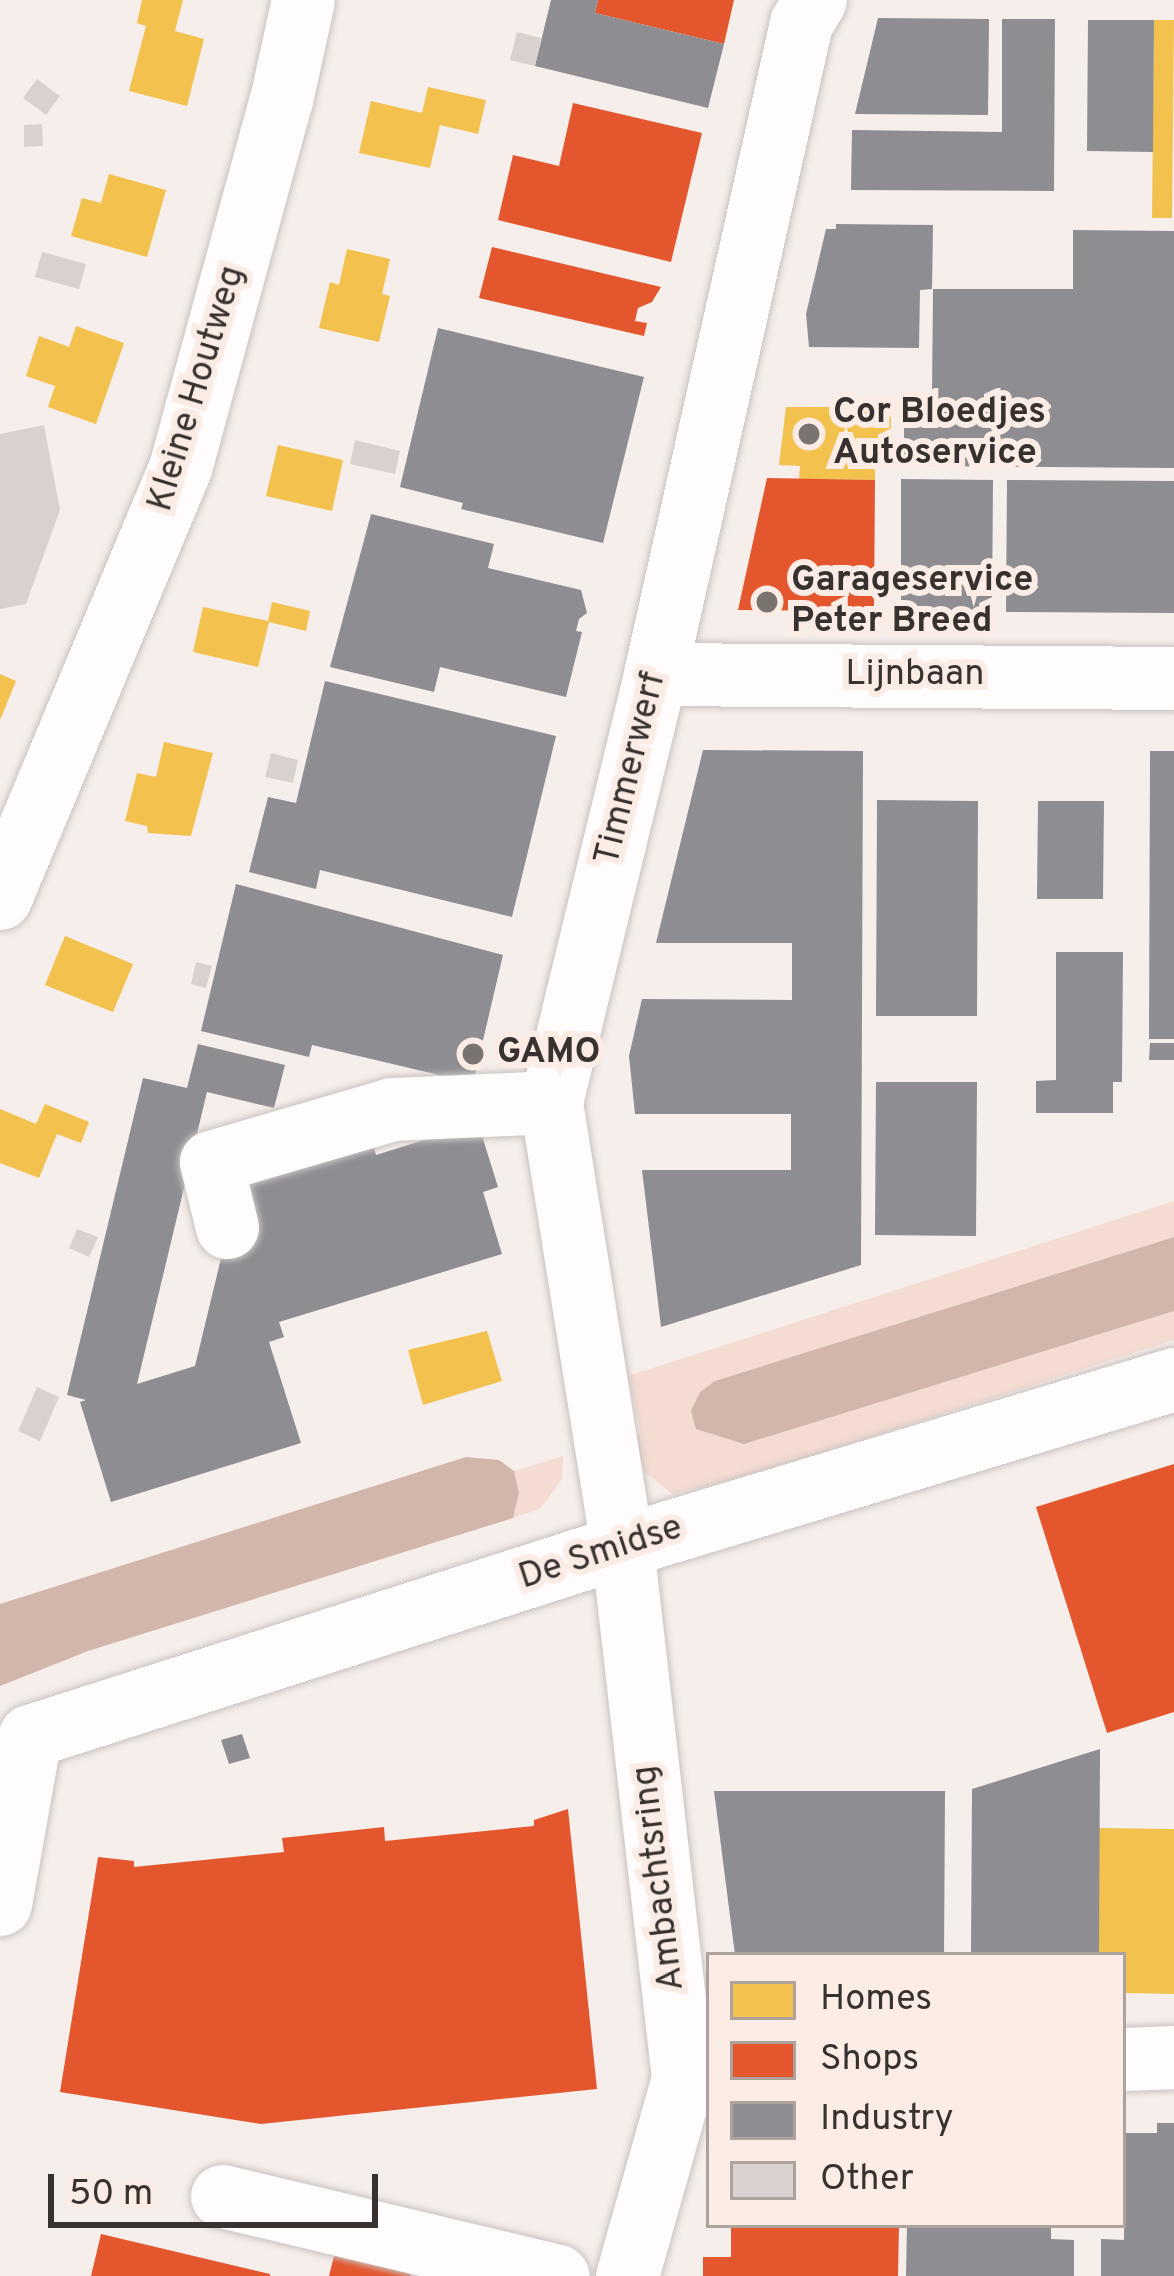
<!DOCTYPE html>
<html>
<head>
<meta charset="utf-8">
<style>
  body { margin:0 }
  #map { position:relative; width:1174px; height:2276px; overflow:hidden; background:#f6eeeb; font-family:Overpass,sans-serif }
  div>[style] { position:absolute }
  .green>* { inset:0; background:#f5dcd3 }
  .water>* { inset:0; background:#d2b5ab }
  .homes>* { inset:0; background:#f2c14e }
  .shops>* { inset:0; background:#e4572e }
  .industry>* { inset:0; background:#8d8d92 }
  .building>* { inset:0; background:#d8d1cf }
  .roads { filter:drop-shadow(0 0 3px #c9c3c1) drop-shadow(0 0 3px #c9c3c1) }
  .minor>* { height:63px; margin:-31.5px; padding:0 31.5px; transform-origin:31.5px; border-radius:31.5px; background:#fefcfc }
  .dots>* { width:33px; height:33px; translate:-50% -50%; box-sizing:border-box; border:6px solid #fbece6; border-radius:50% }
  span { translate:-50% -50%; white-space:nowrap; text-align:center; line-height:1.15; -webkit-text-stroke:12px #fbece6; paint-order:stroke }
  .street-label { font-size:36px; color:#37322f }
  .poi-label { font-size:36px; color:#37322f; font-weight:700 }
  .left { translate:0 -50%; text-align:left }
  .legend { position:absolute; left:706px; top:1952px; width:420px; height:276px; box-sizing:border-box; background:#fbece6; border:3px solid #ada29d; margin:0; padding:15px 21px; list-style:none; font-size:36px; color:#37322f }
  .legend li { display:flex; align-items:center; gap:24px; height:60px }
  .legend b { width:60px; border:3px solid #ada29d }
  .scale { position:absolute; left:48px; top:2174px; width:330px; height:54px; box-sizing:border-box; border:6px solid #37322f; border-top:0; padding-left:15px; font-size:36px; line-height:42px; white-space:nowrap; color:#37322f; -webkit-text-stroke:9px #fbece6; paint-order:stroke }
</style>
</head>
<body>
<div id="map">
  <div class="green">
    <div style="clip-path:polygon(1174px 1201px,1174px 1237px,716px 1381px,700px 1392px,1174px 1311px,1174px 1340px,754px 1474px,672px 1494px,645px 1472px,630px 1441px,641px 1433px,628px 1376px)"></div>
    <div style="clip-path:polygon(563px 1456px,562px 1479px,540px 1509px,513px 1518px,519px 1493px,514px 1471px)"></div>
  </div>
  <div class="water">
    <div style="clip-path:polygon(1174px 1237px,1174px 1311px,744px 1444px,696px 1429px,691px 1411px,700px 1392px,715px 1381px)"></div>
    <div style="clip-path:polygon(466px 1457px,499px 1460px,514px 1471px,519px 1493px,513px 1518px,88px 1651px,0 1686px,0 1604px)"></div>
  </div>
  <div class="homes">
    <div style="clip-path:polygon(142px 0,183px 0,175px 31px,204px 39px,187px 106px,129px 91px,146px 26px,137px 23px)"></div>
    <div style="clip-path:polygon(1154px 20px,1174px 20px,1172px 218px,1152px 218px)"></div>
    <div style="clip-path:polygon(428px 87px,486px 100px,478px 134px,440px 125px,430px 168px,359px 153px,371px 101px,422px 113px)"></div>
    <div style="clip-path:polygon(109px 174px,166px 190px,147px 257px,71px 236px,82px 198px,101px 203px)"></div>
    <div style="clip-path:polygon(347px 249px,390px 259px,382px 294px,390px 296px,379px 342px,319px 328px,330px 282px,339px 285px)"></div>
    <div style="clip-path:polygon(76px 326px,124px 343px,96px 424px,48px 407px,55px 386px,26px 376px,39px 336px,69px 347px)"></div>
    <div style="clip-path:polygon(786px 407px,891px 407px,891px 466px,875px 466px,875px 480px,799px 479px,800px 466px,779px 465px)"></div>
    <div style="clip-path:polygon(278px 445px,343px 460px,332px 511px,266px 496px)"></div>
    <div style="clip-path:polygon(272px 602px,310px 611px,306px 631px,269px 622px,258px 667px,193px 652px,203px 607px,268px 621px)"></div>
    <div style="clip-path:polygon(0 674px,16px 681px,0 720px)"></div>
    <div style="clip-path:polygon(164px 742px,213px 753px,191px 836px,148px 833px,147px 826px,125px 821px,137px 773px,156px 777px)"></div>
    <div style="clip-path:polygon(65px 936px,133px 964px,113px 1012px,45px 985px)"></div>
    <div style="clip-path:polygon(45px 1104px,89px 1122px,81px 1143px,57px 1134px,39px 1178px,0 1163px,0 1109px,36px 1124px)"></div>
    <div style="clip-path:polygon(487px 1331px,502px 1381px,423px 1405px,408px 1350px)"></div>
    <div style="clip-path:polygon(1099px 1828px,1174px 1829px,1174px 1994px,1123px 1993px,1123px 1955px,1099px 1955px)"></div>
  </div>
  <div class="shops">
    <div style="clip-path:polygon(598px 0,734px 0,724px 44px,595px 13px)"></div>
    <div style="clip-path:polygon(573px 103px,702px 133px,671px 262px,498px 220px,513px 155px,559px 166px)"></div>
    <div style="clip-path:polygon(492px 247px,661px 287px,652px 302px,638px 308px,635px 321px,647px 323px,644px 336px,479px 298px)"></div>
    <div style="clip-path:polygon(767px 478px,875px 480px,874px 611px,738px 610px)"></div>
    <div style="clip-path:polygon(1174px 1464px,1174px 1712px,1107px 1733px,1036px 1507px)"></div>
    <div style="clip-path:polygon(568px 1809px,597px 2089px,261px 2124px,60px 2092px,98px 1857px,134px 1861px,134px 1867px,284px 1852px,282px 1838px,384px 1827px,385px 1841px,534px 1826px,534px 1820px)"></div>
    <div style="clip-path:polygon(731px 2225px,899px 2225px,898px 2276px,703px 2276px,703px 2257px,731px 2257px)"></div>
    <div style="clip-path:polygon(101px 2234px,270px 2274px,270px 2276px,91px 2276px)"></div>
    <div style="clip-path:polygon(334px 2256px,411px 2274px,410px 2276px,329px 2276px)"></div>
  </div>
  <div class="industry">
    <div style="clip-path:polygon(551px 0,598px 0,595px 13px,724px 44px,708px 108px,535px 66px)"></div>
    <div style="clip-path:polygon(878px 18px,989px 19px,988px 115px,855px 114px)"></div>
    <div style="clip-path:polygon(1002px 19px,1055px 19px,1054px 191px,851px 190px,852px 130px,1002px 132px)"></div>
    <div style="clip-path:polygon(1088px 20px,1154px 20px,1153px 152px,1087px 151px)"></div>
    <div style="clip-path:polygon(836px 224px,933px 225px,932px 289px,920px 290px,919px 348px,809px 347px,806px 314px,826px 229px,836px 229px)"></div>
    <div style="clip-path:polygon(1073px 230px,1174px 231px,1174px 468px,904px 466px,904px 394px,932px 394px,933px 289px,1073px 289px)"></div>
    <div style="clip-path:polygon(438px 328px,644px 377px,603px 543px,461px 509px,463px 503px,400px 487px)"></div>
    <div style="clip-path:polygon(901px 479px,993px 480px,992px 612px,901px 611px)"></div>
    <div style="clip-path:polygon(1007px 480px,1174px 481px,1174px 613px,1006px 612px)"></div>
    <div style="clip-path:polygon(371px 514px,494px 544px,488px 568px,581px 590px,587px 613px,579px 619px,576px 631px,582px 632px,566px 697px,440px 667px,434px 692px,330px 667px)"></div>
    <div style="clip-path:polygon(325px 681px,556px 736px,512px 917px,320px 870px,316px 889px,249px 872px,268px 797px,296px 803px)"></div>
    <div style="clip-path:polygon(703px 750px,863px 751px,861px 1265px,661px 1327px,642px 1170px,791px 1170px,791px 1114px,635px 1114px,629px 1056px,642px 999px,792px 1000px,792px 943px,656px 943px)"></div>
    <div style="clip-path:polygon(1150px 751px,1174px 751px,1174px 1039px,1149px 1039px)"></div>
    <div style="clip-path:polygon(877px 800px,978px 801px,977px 1016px,876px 1016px)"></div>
    <div style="clip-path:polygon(1038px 801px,1104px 801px,1103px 899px,1037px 899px)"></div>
    <div style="clip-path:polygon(236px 884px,503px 955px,473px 1083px,312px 1045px,309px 1057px,201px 1031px)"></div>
    <div style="clip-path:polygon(1056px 952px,1123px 952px,1122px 1082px,1113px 1082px,1113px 1113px,1036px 1113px,1036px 1081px,1056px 1080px)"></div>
    <div style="clip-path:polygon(1150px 1043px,1174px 1043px,1174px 1060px,1149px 1060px)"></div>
    <div style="clip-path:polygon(198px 1044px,285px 1065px,274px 1108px,207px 1092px,137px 1384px,195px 1366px,224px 1246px,231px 1166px,367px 1123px,376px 1155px,478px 1123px,498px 1187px,483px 1192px,502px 1254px,279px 1322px,284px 1337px,269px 1342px,301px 1443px,111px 1502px,80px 1402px,86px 1400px,67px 1395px,143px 1078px,187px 1088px)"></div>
    <div style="clip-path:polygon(876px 1082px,977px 1082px,976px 1236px,875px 1235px)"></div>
    <div style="clip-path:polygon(242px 1734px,250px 1758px,229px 1764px,221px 1740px)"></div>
    <div style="clip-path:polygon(1100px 1749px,1099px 1955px,971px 1955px,972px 1789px)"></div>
    <div style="clip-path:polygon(714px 1791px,945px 1791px,944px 1955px,735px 1955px)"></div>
    <div style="clip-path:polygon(1157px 2123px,1174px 2123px,1174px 2276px,1101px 2276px,1101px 2239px,1124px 2240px,1125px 2133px,1157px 2133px)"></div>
    <div style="clip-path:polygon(907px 2225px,1051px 2225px,1051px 2239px,1074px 2240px,1074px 2276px,906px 2276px)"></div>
  </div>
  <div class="building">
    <div style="clip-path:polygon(517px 32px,541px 38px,535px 66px,510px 60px)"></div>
    <div style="clip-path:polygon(37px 79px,60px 96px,46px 115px,23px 98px)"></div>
    <div style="clip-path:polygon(42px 124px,43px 146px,24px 147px,24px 125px)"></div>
    <div style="clip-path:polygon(42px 252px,86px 264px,79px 289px,35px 277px)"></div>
    <div style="clip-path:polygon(44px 425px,60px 510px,26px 604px,0 609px,0 434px)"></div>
    <div style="clip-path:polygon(355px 440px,400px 451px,395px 474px,350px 464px)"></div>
    <div style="clip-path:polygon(271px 753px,298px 760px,293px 783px,265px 777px)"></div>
    <div style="clip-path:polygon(196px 962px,212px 966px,206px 988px,191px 984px)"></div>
    <div style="clip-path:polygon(77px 1229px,98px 1237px,89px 1257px,69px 1248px)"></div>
    <div style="clip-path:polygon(37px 1387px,59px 1397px,40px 1441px,18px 1431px)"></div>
  </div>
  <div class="roads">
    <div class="minor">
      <div style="left:655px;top:674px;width:519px;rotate:0.44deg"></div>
      <div style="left:0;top:898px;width:466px;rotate:-67.3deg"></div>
      <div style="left:180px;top:468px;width:382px;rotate:-74.7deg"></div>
      <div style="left:281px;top:100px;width:102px;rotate:-77.6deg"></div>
      <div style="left:227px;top:1227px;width:67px;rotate:-103.8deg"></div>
      <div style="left:211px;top:1162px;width:189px;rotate:-16.3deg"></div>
      <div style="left:392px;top:1109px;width:159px;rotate:-2.5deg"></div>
      <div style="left:0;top:1904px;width:171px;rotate:-79.9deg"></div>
      <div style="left:30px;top:1736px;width:622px;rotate:-17.79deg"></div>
      <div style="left:622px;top:1546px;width:577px;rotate:-16.83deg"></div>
      <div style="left:1123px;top:2059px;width:51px;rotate:-2.2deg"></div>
      <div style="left:222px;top:2196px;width:345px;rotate:13.4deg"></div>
      <div style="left:627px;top:2276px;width:206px;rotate:-74.2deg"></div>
      <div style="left:683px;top:2078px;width:535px;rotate:-96.54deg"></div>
      <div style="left:622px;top:1546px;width:450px;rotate:-99.1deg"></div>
      <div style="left:551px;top:1102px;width:440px;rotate:-76.3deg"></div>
      <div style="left:655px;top:674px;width:667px;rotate:-77.36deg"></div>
      <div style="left:801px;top:23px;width:27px;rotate:-59deg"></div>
    </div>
  </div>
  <div class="dots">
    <div style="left:809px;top:434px;background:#7a7471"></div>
    <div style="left:767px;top:602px;background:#7a7471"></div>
    <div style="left:473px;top:1054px;background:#7a7471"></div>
  </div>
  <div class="street-label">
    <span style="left:198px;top:389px;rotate:-73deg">Kleine Houtweg</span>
    <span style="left:915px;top:676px">Lijnbaan</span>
    <span style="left:632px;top:769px;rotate:-76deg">Timmerwerf</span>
    <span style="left:601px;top:1554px;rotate:-18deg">De Smidse</span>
    <span style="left:660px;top:1878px;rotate:-97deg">Ambachtsring</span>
  </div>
  <div class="poi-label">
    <span class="left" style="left:833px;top:434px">Cor Bloedjes<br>Autoservice</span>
    <span class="left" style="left:791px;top:602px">Garageservice<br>Peter Breed</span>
    <span class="left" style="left:497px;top:1054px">GAMO</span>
  </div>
  <ul class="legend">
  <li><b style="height:33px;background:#f2c14e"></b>Homes</li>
  <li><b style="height:33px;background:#e4572e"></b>Shops</li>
  <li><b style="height:33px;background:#8d8d92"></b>Industry</li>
  <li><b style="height:33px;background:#d8d1cf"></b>Other</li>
  </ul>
  <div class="scale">50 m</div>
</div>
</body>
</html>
